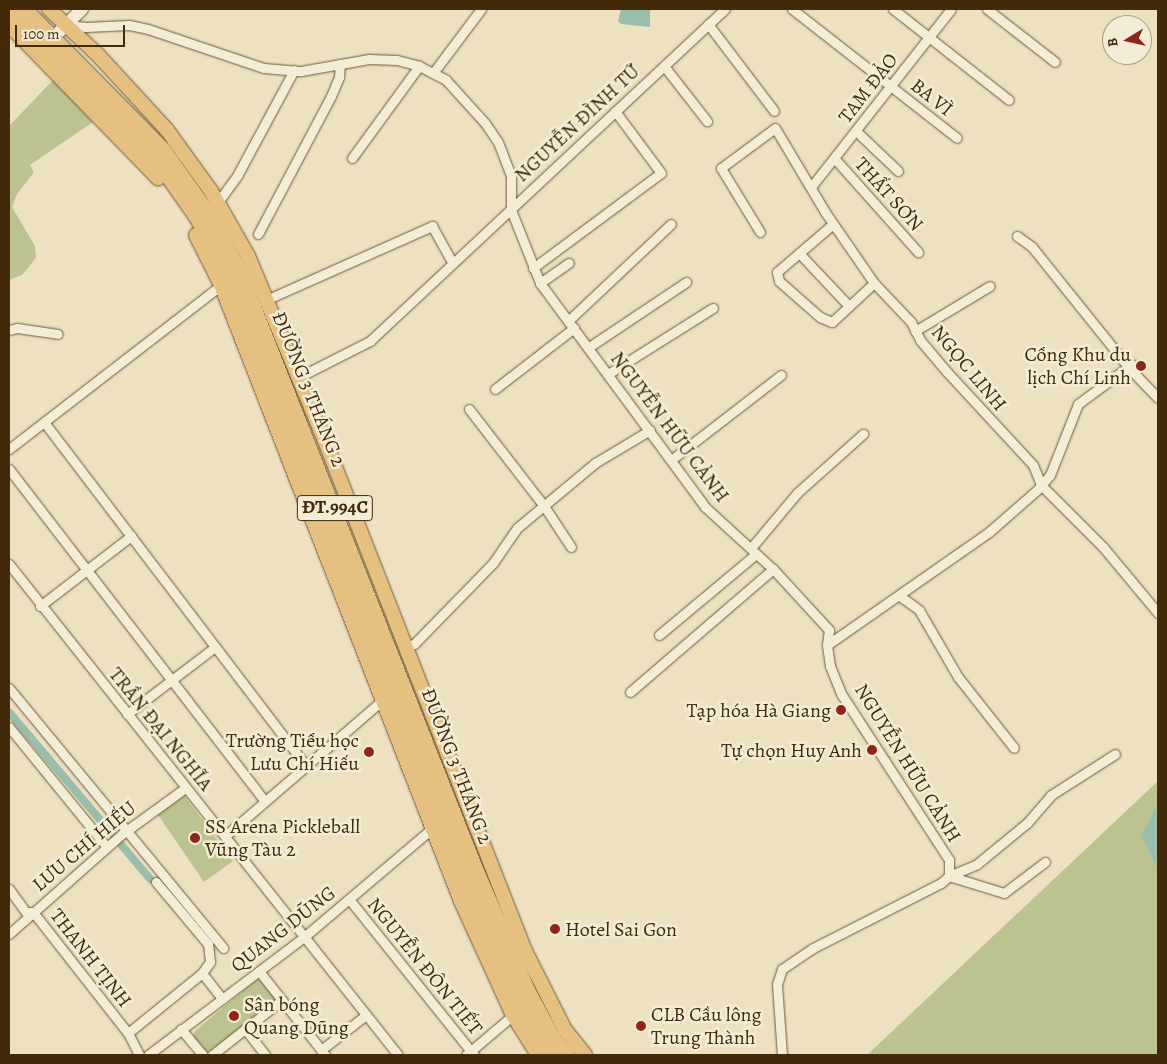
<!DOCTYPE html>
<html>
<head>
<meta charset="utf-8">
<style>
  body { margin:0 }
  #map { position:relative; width:1167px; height:1064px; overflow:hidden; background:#ede1c2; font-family:Alegreya,serif }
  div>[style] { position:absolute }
  .green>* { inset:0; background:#bcc290 }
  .water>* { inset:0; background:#9bbeac }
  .canal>* { height:8px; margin:-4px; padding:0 4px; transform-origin:4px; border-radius:4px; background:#9bbeac }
  .roads { filter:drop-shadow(0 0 1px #6e5838) drop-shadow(0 0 1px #6e5838) }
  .street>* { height:9px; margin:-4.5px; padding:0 4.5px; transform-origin:4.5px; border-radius:4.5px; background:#f3ecd7 }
  .secondary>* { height:12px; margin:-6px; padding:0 6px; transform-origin:6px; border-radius:6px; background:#f3ecd7 }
  .primary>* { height:14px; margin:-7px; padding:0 7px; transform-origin:7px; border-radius:7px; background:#e6c081 }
  .dots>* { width:14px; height:14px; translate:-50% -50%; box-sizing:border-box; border:2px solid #f3ecd7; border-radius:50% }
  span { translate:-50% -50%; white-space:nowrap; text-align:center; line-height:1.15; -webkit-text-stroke:5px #f3ecd7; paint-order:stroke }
  .shield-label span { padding:1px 4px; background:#f3ecd7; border:1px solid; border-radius:4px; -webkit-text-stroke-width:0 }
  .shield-label { font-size:19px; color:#432a0a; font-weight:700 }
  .street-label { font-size:20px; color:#432a0a }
  .poi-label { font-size:20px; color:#432a0a }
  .right { translate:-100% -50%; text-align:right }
  .left { translate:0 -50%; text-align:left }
  .frame { position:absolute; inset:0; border:10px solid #432a0a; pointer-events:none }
  .north { position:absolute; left:1102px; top:15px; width:50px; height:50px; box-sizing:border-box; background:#f3ecd7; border:1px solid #ad9e85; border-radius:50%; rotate:261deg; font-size:14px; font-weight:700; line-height:20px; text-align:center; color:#432a0a }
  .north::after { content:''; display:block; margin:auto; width:18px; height:22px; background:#8f2418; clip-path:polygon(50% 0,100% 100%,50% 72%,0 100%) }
  .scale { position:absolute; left:15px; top:25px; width:110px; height:22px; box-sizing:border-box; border:2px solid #432a0a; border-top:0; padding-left:6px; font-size:15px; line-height:18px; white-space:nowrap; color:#432a0a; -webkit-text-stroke:4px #f3ecd7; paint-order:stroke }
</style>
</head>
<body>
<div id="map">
  <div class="green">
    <div style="clip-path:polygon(54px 79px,93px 122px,30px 165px,34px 172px,17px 194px,12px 207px,35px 246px,36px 258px,22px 275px,9px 280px,9px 126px)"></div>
    <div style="clip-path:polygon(1158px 781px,1158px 1055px,867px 1055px)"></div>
    <div style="clip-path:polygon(184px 795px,233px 861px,204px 882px,158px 815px)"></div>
    <div style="clip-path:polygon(256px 980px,263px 980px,275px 996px,274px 1002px,212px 1051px,206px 1052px,193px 1037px,195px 1031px)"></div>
  </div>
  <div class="water">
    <div style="clip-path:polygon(621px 9px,650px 9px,650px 27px,621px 24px,618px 21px)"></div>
    <div style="clip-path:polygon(1158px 805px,1158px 870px,1141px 835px)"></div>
  </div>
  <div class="canal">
    <div style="left:9px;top:712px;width:219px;rotate:49.8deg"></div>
  </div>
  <div class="roads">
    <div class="street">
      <div style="left:792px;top:9px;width:209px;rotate:38deg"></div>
      <div style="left:893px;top:9px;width:147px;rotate:38.1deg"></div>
      <div style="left:987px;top:9px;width:86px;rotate:37.9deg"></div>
      <div style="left:708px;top:24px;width:109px;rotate:52.8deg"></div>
      <div style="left:67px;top:25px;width:19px;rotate:6deg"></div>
      <div style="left:86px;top:27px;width:43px;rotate:-2.7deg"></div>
      <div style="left:129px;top:25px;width:19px;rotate:12deg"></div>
      <div style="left:148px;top:29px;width:122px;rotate:18.6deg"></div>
      <div style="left:264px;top:68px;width:37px;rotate:5deg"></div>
      <div style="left:301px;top:71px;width:69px;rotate:-10deg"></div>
      <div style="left:369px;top:59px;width:28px;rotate:2deg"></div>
      <div style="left:397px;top:60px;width:23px;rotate:15deg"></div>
      <div style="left:419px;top:66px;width:30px;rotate:27deg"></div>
      <div style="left:446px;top:80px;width:58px;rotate:47.8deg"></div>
      <div style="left:485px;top:123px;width:23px;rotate:56deg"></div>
      <div style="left:498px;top:142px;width:36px;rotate:69deg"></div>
      <div style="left:511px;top:176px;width:34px;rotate:90deg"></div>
      <div style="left:511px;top:210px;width:79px;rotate:68.3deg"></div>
      <div style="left:540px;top:283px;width:278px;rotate:53.6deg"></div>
      <div style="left:705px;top:507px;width:92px;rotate:42.4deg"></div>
      <div style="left:773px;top:569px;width:83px;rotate:47.4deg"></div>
      <div style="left:829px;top:630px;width:15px;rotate:98deg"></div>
      <div style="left:827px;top:645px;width:21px;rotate:82deg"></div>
      <div style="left:830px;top:666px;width:31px;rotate:68deg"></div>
      <div style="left:842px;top:695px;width:197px;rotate:57deg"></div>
      <div style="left:949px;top:860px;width:16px;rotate:90deg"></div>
      <div style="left:949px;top:876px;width:11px;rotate:139deg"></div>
      <div style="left:941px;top:883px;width:144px;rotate:153.1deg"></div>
      <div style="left:813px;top:948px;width:37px;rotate:146deg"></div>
      <div style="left:782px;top:969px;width:16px;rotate:108deg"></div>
      <div style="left:777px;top:984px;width:71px;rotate:86deg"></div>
      <div style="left:664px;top:66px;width:70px;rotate:52deg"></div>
      <div style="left:433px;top:73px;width:80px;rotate:-53.1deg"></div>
      <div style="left:856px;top:131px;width:58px;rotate:43.6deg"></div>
      <div style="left:352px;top:158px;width:114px;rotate:-53.9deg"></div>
      <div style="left:835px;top:159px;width:125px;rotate:48.3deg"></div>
      <div style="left:811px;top:187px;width:226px;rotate:-51.8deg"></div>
      <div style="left:218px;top:202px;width:34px;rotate:-54deg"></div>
      <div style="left:238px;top:174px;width:118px;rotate:-61.7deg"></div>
      <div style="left:833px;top:224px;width:74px;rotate:139.4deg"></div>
      <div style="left:777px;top:272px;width:9px;rotate:77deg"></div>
      <div style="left:779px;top:281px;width:55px;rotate:41.3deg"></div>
      <div style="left:820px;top:317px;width:13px;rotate:23deg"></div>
      <div style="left:832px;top:322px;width:57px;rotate:-42.9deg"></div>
      <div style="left:760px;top:232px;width:75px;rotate:-121.4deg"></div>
      <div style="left:721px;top:168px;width:67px;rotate:-36.5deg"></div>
      <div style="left:775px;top:128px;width:98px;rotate:59.2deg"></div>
      <div style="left:825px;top:212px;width:86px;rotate:55.4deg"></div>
      <div style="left:874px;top:283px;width:54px;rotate:46.5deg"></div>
      <div style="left:911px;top:322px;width:20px;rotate:63deg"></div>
      <div style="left:920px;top:340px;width:42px;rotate:49.8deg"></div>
      <div style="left:947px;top:372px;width:127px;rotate:47.2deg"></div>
      <div style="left:1033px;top:465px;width:22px;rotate:68deg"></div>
      <div style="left:1041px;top:485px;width:88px;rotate:45deg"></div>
      <div style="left:1103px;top:547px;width:86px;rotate:50.2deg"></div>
      <div style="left:258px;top:234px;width:156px;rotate:-62.1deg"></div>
      <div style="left:331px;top:96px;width:21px;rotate:-67deg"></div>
      <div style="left:339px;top:77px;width:13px;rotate:-86deg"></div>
      <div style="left:1017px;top:236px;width:19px;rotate:36deg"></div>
      <div style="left:1032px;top:247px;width:156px;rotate:51.2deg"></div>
      <div style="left:1130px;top:369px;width:40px;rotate:46deg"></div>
      <div style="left:799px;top:253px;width:73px;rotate:46.7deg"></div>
      <div style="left:533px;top:268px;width:159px;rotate:-36.6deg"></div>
      <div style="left:661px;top:173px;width:77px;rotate:-126.6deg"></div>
      <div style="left:540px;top:283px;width:35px;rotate:-35deg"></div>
      <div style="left:268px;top:299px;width:180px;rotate:-24deg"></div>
      <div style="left:432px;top:226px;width:41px;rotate:60.9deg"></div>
      <div style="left:569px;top:320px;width:140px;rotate:-43.3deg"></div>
      <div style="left:9px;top:330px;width:8px;rotate:-14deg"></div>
      <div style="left:17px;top:328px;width:41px;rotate:8.3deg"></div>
      <div style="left:915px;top:331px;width:87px;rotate:-31deg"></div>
      <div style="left:589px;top:347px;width:117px;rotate:-33.8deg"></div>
      <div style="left:608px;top:374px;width:124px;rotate:-32.2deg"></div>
      <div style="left:299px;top:377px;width:80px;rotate:-26.9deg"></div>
      <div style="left:370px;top:341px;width:486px;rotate:-43.1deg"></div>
      <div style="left:495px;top:389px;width:100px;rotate:-37.7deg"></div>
      <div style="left:469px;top:409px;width:123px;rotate:52.3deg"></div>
      <div style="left:544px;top:506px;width:49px;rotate:56.6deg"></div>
      <div style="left:44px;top:422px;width:432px;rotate:52.7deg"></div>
      <div style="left:9px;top:449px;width:268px;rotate:-37.7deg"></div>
      <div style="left:671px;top:460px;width:139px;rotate:-37.7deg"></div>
      <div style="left:9px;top:469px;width:419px;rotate:52.4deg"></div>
      <div style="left:751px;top:548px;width:72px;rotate:-50.1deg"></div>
      <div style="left:797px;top:493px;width:89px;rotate:-41.8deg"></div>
      <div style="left:9px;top:564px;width:626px;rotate:51.61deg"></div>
      <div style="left:900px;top:596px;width:24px;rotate:36deg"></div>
      <div style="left:919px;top:610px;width:78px;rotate:59.8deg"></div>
      <div style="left:958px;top:677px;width:90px;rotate:51.7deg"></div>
      <div style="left:40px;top:606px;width:115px;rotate:-37.6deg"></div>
      <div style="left:659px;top:635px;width:126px;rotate:-39.9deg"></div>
      <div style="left:827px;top:645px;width:198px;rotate:-34.9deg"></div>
      <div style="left:989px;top:532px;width:67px;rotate:-41.3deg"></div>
      <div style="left:1039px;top:488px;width:17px;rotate:-50deg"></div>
      <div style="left:1050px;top:475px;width:76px;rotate:-68.5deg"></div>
      <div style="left:1078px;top:404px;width:67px;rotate:-36.5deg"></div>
      <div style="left:404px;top:648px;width:11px;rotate:-22deg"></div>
      <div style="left:414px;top:644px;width:113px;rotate:-45.7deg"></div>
      <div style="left:493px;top:563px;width:42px;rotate:-55.6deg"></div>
      <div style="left:517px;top:528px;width:102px;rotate:-39.8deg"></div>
      <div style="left:595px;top:463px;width:64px;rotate:-31deg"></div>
      <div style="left:9px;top:688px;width:337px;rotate:50.5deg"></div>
      <div style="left:630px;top:692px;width:189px;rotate:-40.7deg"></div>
      <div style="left:127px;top:714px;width:111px;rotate:-37.3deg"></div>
      <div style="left:9px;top:727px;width:155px;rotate:50.8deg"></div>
      <div style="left:225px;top:836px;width:211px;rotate:-40.8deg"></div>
      <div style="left:1045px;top:862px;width:51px;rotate:142.9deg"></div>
      <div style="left:1004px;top:893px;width:58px;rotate:-162.8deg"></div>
      <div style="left:949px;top:876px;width:30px;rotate:-23deg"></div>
      <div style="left:977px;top:864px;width:65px;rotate:-39.4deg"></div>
      <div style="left:1027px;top:823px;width:37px;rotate:-49deg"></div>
      <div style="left:1051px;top:795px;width:76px;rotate:-32.6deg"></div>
      <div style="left:9px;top:889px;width:29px;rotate:54deg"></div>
      <div style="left:26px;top:912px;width:7px"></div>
      <div style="left:33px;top:912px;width:154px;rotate:51.9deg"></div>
      <div style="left:128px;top:1033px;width:25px;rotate:63deg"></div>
      <div style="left:349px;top:899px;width:200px;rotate:51.3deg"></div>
      <div style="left:9px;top:934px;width:151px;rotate:-41.5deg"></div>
      <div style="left:122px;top:834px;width:78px;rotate:-36.1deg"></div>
      <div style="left:259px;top:971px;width:107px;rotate:51.8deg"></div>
      <div style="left:202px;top:973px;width:33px;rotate:52deg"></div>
      <div style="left:181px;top:1029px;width:34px;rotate:50deg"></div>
      <div style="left:245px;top:1029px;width:33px;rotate:52deg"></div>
      <div style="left:128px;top:1033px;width:95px;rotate:-39deg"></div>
      <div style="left:202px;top:973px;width:14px;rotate:-54deg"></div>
      <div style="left:210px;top:962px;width:18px;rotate:-96deg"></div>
      <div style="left:208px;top:944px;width:81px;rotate:-130deg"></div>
      <div style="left:321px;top:1050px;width:57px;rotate:-37.9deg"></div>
      <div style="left:148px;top:1055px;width:196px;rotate:-37.1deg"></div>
      <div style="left:304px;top:937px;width:172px;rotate:-40.3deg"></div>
      <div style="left:212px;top:1055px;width:89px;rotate:-38.2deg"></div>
      <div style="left:466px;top:1055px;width:62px;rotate:-40.4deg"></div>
    </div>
    <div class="secondary">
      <div style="left:54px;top:37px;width:40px;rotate:-45deg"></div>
    </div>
    <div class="primary">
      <div style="left:25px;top:9px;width:198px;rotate:45.4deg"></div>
      <div style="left:164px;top:150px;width:76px;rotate:54.6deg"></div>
      <div style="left:208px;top:212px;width:65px;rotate:61.5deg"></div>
      <div style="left:239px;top:269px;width:640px;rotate:68.45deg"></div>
      <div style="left:474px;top:864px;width:137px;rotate:66.8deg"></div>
      <div style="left:528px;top:990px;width:55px;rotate:62deg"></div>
      <div style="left:554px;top:1039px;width:21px;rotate:49deg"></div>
      <div style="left:49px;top:9px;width:67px;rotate:43.2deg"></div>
      <div style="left:98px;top:55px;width:102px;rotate:47.4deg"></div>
      <div style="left:167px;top:130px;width:75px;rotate:54.2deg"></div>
      <div style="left:211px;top:191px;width:75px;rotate:60.4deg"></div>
      <div style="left:248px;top:256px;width:190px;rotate:67.4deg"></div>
      <div style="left:321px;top:431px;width:559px;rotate:68.58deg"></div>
      <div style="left:525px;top:951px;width:89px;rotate:63.1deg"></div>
      <div style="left:565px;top:1030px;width:32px;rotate:51deg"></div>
      <div style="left:9px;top:10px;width:206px;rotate:45.4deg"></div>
      <div style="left:154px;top:157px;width:73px;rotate:55deg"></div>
      <div style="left:196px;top:217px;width:63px;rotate:60.6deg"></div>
      <div style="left:227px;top:272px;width:639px;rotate:68.53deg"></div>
      <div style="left:461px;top:867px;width:139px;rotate:66.2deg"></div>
      <div style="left:517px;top:994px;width:70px;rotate:60.2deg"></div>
      <div style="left:9px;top:25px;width:214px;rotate:45.8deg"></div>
      <div style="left:196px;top:235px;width:56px;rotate:63.4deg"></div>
      <div style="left:221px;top:285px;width:661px;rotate:68.71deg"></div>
      <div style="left:461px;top:901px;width:125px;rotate:65.5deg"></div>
      <div style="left:513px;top:1015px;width:47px;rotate:58deg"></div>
    </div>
  </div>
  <div class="dots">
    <div style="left:1141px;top:366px;background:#8f2418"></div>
    <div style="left:841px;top:710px;background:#8f2418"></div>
    <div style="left:872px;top:750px;background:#8f2418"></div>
    <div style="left:369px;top:752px;background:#8f2418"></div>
    <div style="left:195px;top:838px;background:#8f2418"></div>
    <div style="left:555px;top:929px;background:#8f2418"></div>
    <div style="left:234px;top:1016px;background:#8f2418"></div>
    <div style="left:641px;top:1026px;background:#8f2418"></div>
  </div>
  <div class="shield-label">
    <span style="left:335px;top:508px">ĐT.994C</span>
  </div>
  <div class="street-label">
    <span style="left:868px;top:88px;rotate:-52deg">TAM ĐẢO</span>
    <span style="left:932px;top:97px;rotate:38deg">BA VÌ</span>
    <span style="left:577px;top:123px;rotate:-43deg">NGUYỄN ĐÌNH TỨ</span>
    <span style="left:889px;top:194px;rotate:48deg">THẤT SƠN</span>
    <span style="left:969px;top:368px;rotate:50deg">NGỌC LINH</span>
    <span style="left:309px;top:389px;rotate:68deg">ĐƯỜNG 3 THÁNG 2</span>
    <span style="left:670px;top:427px;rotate:53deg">NGUYỄN HỮU CẢNH</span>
    <span style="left:161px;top:729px;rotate:51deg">TRẦN ĐẠI NGHĨA</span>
    <span style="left:908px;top:763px;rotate:58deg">NGUYỄN HỮU CẢNH</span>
    <span style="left:457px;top:766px;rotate:69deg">ĐƯỜNG 3 THÁNG 2</span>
    <span style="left:84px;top:846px;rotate:-40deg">LƯU CHÍ HIẾU</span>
    <span style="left:283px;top:929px;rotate:-38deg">QUANG DŨNG</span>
    <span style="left:91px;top:958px;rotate:52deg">THANH TỊNH</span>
    <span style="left:425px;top:966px;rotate:51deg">NGUYỄN ĐÔN TIẾT</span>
  </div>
  <div class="poi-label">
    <span class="right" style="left:1131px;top:366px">Cổng Khu du<br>lịch Chí Linh</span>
    <span class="right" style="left:831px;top:710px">Tạp hóa Hà Giang</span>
    <span class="right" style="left:359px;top:752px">Trường Tiểu học<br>Lưu Chí Hiếu</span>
    <span class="right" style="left:862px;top:750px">Tự chọn Huy Anh</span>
    <span class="left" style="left:205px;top:838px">SS Arena Pickleball<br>Vũng Tàu 2</span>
    <span class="left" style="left:565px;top:929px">Hotel Sai Gon</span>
    <span class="left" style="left:244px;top:1016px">Sân bóng<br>Quang Dũng</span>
    <span class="left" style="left:651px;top:1026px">CLB Cầu lông<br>Trung Thành</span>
  </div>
  <div class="frame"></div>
  <div class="north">B</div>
  <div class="scale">100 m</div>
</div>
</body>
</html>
